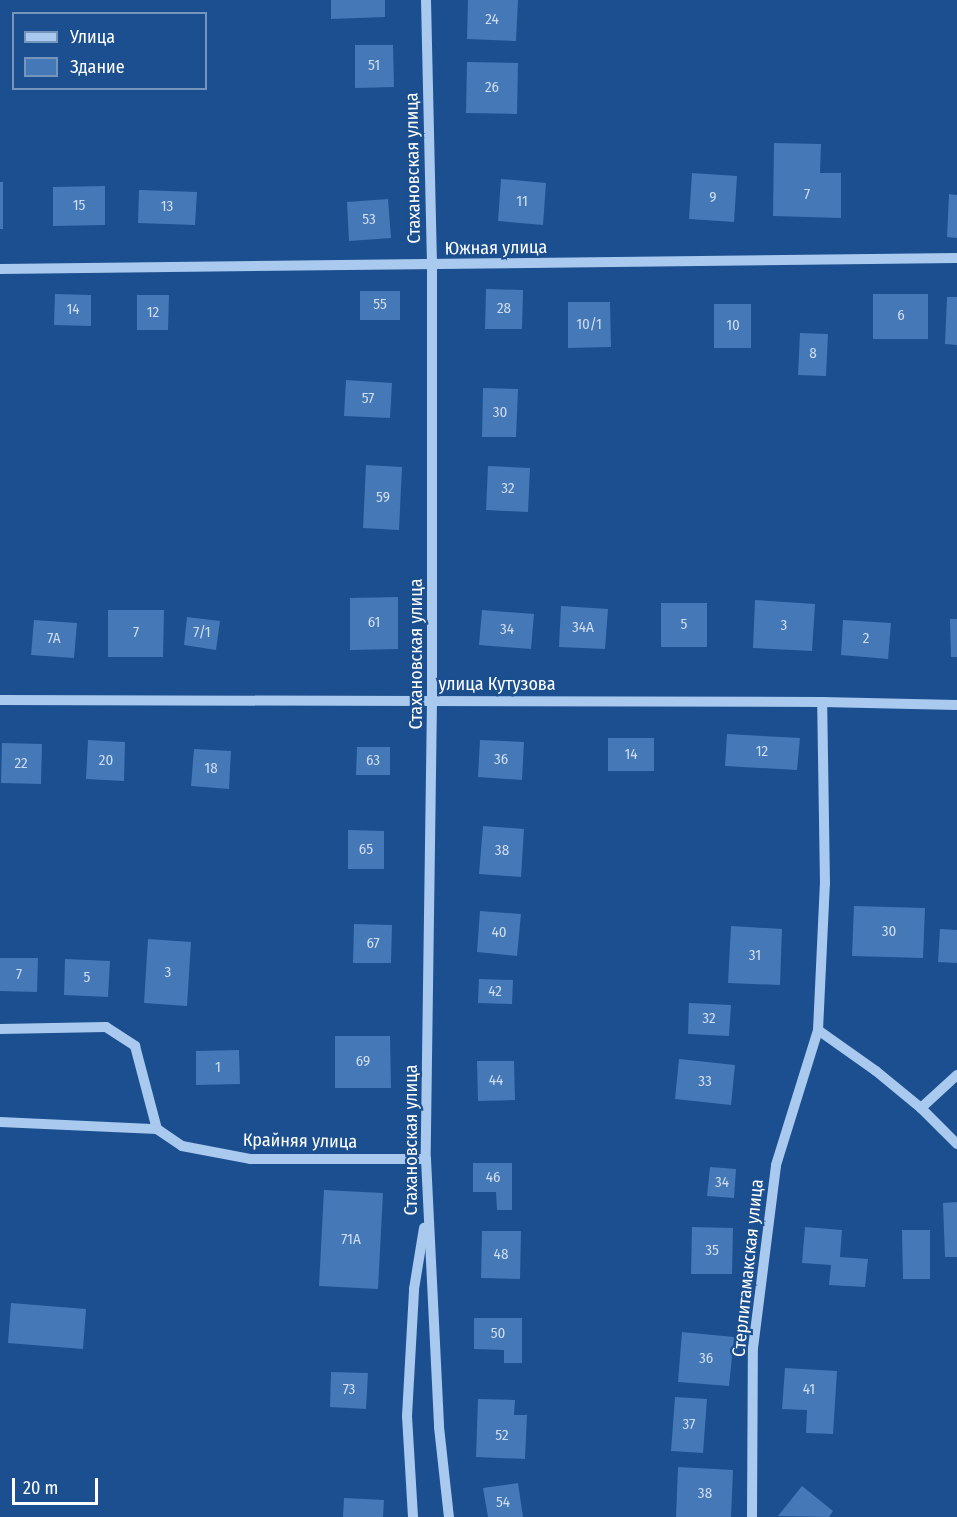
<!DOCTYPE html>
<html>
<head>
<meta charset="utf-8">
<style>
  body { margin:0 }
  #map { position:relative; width:957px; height:1517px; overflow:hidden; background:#1b4f8f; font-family:"Fira Sans Condensed",sans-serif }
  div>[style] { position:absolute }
  .building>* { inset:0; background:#4478b7 }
  .minor>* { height:10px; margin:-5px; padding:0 5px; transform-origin:5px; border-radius:5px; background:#a9c9ee }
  span { translate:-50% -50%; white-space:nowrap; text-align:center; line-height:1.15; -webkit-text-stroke:4.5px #1b4f8f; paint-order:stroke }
  .number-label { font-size:15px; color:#d0dded }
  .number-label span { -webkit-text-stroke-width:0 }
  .street-label { font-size:18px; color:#fff }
  .legend { position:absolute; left:12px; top:12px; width:195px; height:78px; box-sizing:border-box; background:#1b4f8f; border:2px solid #7695bc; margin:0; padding:8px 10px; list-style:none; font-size:18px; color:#fff }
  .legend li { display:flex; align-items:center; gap:12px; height:30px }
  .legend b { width:30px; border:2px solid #7695bc }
  .scale { position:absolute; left:12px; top:1478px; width:86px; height:27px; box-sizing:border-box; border:3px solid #fff; border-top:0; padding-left:8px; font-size:18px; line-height:21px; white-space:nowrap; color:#fff; -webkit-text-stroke:4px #1b4f8f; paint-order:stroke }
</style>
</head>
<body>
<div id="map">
  <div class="building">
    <div style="clip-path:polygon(331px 0,385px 0,385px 17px,331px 19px)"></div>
    <div style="clip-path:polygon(468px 0,518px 0,516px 41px,467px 39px)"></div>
    <div style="clip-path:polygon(355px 45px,393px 45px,394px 87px,355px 88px)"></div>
    <div style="clip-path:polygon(467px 62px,518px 63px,517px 114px,466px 113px)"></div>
    <div style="clip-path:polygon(774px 143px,821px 144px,820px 173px,841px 173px,841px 218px,773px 216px)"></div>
    <div style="clip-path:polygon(692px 173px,737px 176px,734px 222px,689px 219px)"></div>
    <div style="clip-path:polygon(501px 179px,546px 183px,543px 225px,498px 221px)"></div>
    <div style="clip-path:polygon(0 182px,3px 182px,3px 229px,0 229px)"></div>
    <div style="clip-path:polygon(105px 186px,105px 225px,53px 226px,53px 187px)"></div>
    <div style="clip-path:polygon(139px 190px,197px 192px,195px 225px,138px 223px)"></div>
    <div style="clip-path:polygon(949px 194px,957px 195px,957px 238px,947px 237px)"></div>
    <div style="clip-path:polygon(388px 199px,391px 238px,349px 241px,347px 202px)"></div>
    <div style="clip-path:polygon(486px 289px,523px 290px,522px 329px,485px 329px)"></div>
    <div style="clip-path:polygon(360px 291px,400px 291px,400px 320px,360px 320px)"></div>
    <div style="clip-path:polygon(55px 294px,91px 295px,91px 326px,54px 325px)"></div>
    <div style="clip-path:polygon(873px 294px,928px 294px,928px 339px,873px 339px)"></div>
    <div style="clip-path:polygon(137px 295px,169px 295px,168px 330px,137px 330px)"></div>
    <div style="clip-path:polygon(947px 297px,957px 297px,957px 345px,945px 344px)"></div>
    <div style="clip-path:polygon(568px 302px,610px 302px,611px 347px,568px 348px)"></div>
    <div style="clip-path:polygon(714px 304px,751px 304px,751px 348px,714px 348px)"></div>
    <div style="clip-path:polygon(800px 333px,828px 334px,826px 376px,798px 375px)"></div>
    <div style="clip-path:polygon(346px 380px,392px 383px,390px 418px,344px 416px)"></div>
    <div style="clip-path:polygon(483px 388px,518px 389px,516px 437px,482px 437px)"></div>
    <div style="clip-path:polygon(366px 465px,402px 467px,399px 530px,363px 528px)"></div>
    <div style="clip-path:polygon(488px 466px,530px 468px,528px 512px,486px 510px)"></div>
    <div style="clip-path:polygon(398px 597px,398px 649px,350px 650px,350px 598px)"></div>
    <div style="clip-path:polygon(755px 600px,815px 604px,812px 651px,753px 648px)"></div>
    <div style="clip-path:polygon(661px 603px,707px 603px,707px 647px,661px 647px)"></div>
    <div style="clip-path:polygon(561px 606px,608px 609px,605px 649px,559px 647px)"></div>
    <div style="clip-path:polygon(108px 610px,164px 610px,163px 657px,108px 657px)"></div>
    <div style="clip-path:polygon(482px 610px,534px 614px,531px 649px,479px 645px)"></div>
    <div style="clip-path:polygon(187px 617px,220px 621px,216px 650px,184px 645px)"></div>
    <div style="clip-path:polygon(950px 619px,957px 619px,957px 657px,951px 657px)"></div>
    <div style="clip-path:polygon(34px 620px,77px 623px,74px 658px,31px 655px)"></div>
    <div style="clip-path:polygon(843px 620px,891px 623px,888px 659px,841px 655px)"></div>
    <div style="clip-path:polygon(727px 734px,800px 738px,797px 770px,725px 766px)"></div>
    <div style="clip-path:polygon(608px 738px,654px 738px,654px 771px,608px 771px)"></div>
    <div style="clip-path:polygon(88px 740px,125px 742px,124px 781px,86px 779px)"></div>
    <div style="clip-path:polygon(480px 740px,524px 742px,522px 780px,478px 777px)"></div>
    <div style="clip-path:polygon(2px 743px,42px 744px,41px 784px,1px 783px)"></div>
    <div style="clip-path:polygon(357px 747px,390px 747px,390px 775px,356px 775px)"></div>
    <div style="clip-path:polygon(194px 749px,231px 751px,229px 789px,191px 786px)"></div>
    <div style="clip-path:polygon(483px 826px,524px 829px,521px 877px,479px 874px)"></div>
    <div style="clip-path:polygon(348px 830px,384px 831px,384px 869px,348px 869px)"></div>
    <div style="clip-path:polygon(854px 906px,925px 908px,923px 958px,852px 956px)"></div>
    <div style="clip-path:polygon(480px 911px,521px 914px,517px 956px,477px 952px)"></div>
    <div style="clip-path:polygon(354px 924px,392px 925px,391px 963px,353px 963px)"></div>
    <div style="clip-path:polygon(731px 926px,782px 929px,780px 985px,728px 983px)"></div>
    <div style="clip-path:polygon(940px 929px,957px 930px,957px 963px,938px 962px)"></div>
    <div style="clip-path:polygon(148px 939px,191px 942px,187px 1006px,144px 1003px)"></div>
    <div style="clip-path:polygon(0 958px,38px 958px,37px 992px,0 991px)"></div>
    <div style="clip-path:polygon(65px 959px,110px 961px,108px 997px,64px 995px)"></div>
    <div style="clip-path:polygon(479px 979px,513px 980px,512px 1004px,478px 1003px)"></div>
    <div style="clip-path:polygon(689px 1003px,731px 1005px,729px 1036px,688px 1034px)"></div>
    <div style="clip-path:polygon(335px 1036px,390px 1036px,391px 1088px,335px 1088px)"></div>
    <div style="clip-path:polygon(239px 1050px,240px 1084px,196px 1085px,196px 1051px)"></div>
    <div style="clip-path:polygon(679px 1059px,735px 1065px,731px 1105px,675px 1099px)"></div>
    <div style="clip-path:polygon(477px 1061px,514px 1061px,515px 1100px,478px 1101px)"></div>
    <div style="clip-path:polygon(473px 1163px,512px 1163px,512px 1210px,497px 1210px,496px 1192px,473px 1192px)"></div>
    <div style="clip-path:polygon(710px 1167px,736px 1169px,734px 1198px,707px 1196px)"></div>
    <div style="clip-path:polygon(324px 1190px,383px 1193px,378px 1289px,319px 1286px)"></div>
    <div style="clip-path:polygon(957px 1202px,957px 1257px,945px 1257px,943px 1203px)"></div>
    <div style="clip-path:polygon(692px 1227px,733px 1228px,732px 1274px,691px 1274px)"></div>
    <div style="clip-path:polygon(805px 1227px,842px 1230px,840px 1257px,868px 1259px,865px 1287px,829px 1285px,831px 1265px,802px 1263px)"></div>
    <div style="clip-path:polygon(902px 1230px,930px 1230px,930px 1279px,903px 1279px)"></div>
    <div style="clip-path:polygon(482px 1231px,521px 1231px,520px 1279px,481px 1278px)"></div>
    <div style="clip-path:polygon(11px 1303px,86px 1309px,83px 1349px,8px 1343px)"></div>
    <div style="clip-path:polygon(474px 1318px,522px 1318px,522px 1363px,504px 1363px,504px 1350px,474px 1349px)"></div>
    <div style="clip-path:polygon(682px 1332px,734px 1337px,729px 1386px,678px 1382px)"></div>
    <div style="clip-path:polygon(785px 1368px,837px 1371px,833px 1434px,806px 1433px,807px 1410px,782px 1409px)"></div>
    <div style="clip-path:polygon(331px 1372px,368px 1373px,366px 1409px,330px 1407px)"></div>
    <div style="clip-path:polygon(675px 1397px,707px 1399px,703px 1453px,671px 1451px)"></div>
    <div style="clip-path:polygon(478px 1399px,515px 1400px,514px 1415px,527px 1415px,525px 1459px,476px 1457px)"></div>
    <div style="clip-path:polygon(678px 1467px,733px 1470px,731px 1517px,676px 1517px)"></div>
    <div style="clip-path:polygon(518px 1483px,523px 1517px,488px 1517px,483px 1488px)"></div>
    <div style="clip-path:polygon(802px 1486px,833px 1511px,829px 1517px,778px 1516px)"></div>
    <div style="clip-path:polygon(344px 1498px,384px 1500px,383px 1517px,343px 1517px)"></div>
  </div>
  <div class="minor">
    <div style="left:426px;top:0;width:265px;rotate:88.7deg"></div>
    <div style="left:432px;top:265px;width:436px;rotate:90deg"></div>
    <div style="left:432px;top:701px;width:458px;rotate:90.8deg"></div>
    <div style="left:426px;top:1159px;width:268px;rotate:87.2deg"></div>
    <div style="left:439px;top:1427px;width:91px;rotate:83.7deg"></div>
    <div style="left:0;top:269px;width:957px;rotate:-0.66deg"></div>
    <div style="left:0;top:700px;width:822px;rotate:0.14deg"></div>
    <div style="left:822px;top:702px;width:135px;rotate:1.3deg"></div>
    <div style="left:0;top:1029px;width:106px;rotate:-1.1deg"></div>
    <div style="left:106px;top:1027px;width:35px;rotate:33deg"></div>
    <div style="left:135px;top:1046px;width:86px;rotate:75.2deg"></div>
    <div style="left:818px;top:1030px;width:71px;rotate:35.3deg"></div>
    <div style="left:876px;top:1071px;width:58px;rotate:39.4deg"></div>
    <div style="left:921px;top:1108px;width:51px;rotate:45deg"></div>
    <div style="left:921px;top:1108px;width:49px;rotate:-42.5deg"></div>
    <div style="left:0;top:1122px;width:157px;rotate:2.6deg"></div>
    <div style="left:157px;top:1129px;width:30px;rotate:34deg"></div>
    <div style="left:182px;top:1146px;width:69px;rotate:10.8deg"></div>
    <div style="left:250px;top:1159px;width:176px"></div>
    <div style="left:413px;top:1517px;width:101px;rotate:-93.4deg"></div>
    <div style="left:407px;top:1416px;width:127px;rotate:-86.8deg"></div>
    <div style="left:414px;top:1289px;width:62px;rotate:-80.7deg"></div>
    <div style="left:752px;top:1517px;width:169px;rotate:-89.7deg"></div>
    <div style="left:753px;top:1348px;width:184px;rotate:-82.8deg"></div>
    <div style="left:776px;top:1165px;width:141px;rotate:-72.7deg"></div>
    <div style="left:818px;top:1030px;width:146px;rotate:-87.3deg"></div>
    <div style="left:825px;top:884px;width:182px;rotate:-90.9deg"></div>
  </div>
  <div class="number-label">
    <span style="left:492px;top:20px">24</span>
    <span style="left:374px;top:66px">51</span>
    <span style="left:492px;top:88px">26</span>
    <span style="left:807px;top:195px">7</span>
    <span style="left:713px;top:198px">9</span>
    <span style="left:522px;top:202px">11</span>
    <span style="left:79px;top:206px">15</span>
    <span style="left:167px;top:207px">13</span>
    <span style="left:369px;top:220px">53</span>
    <span style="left:380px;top:305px">55</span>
    <span style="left:504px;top:309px">28</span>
    <span style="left:73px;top:310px">14</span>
    <span style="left:153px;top:313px">12</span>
    <span style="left:901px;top:316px">6</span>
    <span style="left:589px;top:325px">10/1</span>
    <span style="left:733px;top:326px">10</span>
    <span style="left:813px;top:354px">8</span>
    <span style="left:368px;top:399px">57</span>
    <span style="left:500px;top:413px">30</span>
    <span style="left:508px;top:489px">32</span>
    <span style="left:383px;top:498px">59</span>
    <span style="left:374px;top:623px">61</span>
    <span style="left:684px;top:625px">5</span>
    <span style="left:784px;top:626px">3</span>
    <span style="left:583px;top:628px">34А</span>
    <span style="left:507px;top:630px">34</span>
    <span style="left:136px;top:633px">7</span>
    <span style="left:202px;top:633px">7/1</span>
    <span style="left:54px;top:639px">7А</span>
    <span style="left:866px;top:639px">2</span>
    <span style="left:762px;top:752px">12</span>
    <span style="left:631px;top:755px">14</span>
    <span style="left:501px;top:760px">36</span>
    <span style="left:106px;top:761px">20</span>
    <span style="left:373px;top:761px">63</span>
    <span style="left:21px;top:764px">22</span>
    <span style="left:211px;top:769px">18</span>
    <span style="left:366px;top:850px">65</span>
    <span style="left:502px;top:851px">38</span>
    <span style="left:889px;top:932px">30</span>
    <span style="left:499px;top:933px">40</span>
    <span style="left:373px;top:944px">67</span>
    <span style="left:755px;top:956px">31</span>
    <span style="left:168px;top:973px">3</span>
    <span style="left:19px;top:975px">7</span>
    <span style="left:87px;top:978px">5</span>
    <span style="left:495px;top:992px">42</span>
    <span style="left:709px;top:1019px">32</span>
    <span style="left:363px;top:1062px">69</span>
    <span style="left:218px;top:1068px">1</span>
    <span style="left:496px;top:1081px">44</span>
    <span style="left:705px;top:1082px">33</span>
    <span style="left:493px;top:1178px">46</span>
    <span style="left:722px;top:1183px">34</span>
    <span style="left:351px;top:1240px">71А</span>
    <span style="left:712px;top:1251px">35</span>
    <span style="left:501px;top:1255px">48</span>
    <span style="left:498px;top:1334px">50</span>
    <span style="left:706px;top:1359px">36</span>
    <span style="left:349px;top:1390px">73</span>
    <span style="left:809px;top:1390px">41</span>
    <span style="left:689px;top:1425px">37</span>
    <span style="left:502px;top:1436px">52</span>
    <span style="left:705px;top:1494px">38</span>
    <span style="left:503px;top:1503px">54</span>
  </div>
  <div class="street-label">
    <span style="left:413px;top:168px;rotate:-91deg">Стахановская улица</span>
    <span style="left:496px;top:248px;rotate:-1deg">Южная улица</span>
    <span style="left:416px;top:654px;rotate:-90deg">Стахановская улица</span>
    <span style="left:497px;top:684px">улица Кутузова</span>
    <span style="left:411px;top:1140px;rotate:-90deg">Стахановская улица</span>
    <span style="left:300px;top:1141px;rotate:1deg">Крайняя улица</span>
    <span style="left:748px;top:1268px;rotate:-84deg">Стерлитамакская улица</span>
  </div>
  <ul class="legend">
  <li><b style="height:8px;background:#a9c9ee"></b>Улица</li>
  <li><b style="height:16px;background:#4478b7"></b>Здание</li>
  </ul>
  <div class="scale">20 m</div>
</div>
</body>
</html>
